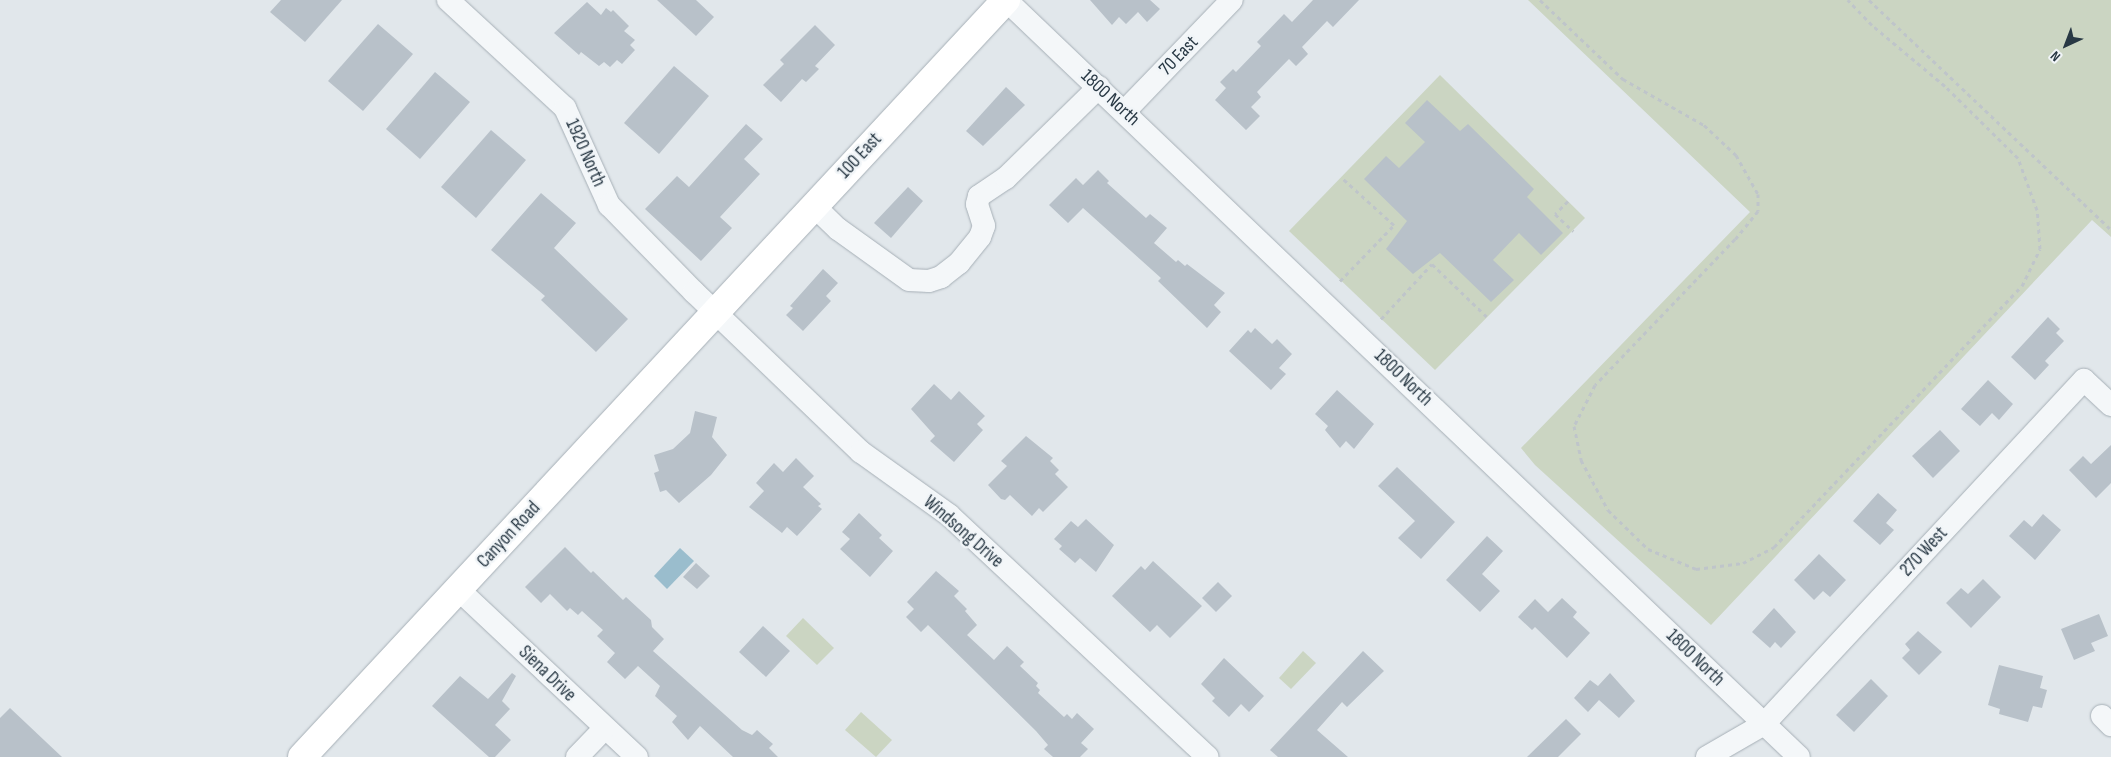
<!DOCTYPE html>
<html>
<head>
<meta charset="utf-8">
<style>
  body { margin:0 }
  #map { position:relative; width:2111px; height:757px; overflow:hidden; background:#e1e7eb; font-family:"Sofia Sans Condensed",sans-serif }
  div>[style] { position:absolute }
  .green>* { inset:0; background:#cbd5c2 }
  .water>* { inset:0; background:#9abdcd }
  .building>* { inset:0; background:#b8c1c9 }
  .path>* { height:3px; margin-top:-1.5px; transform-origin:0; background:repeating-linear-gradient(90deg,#bfc5ca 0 4px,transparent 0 8px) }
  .roads { filter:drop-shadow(0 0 1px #a6afb6) drop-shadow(0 0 1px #a6afb6) }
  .minor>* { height:22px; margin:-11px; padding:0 11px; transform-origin:11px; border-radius:11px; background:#f4f7f9 }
  .major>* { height:28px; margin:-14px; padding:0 14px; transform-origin:14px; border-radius:14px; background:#fff }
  span { translate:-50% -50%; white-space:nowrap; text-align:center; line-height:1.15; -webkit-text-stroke:5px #f1f5f8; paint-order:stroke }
  .street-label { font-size:19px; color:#283844 }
  .north { position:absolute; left:2041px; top:20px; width:50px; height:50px; -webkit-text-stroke:4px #f1f5f8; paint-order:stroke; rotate:223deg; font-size:14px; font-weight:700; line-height:20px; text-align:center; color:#283844 }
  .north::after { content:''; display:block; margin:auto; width:18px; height:22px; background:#283844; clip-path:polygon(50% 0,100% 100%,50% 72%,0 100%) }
</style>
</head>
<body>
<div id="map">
  <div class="green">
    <div style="clip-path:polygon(1528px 0,2111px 0,2111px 237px,2092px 220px,1711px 625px,1535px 465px,1521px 448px,1750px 212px)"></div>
    <div style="clip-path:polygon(1440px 75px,1585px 218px,1435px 370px,1289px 231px)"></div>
    <div style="clip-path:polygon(803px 618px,834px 648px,817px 665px,786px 636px)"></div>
    <div style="clip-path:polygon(1303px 651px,1316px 663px,1291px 689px,1279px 678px)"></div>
    <div style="clip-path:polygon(861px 712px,892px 740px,876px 757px,845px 730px)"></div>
  </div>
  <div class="water">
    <div style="clip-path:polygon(680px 548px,694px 561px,667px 589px,654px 576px)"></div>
  </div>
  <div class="building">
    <div style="clip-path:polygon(281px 0,342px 0,305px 42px,270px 12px)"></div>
    <div style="clip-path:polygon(657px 0,696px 0,714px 17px,696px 36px)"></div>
    <div style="clip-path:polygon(1090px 0,1150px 0,1160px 9px,1147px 22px,1138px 12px,1126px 24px,1119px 17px,1112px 25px)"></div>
    <div style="clip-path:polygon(1313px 0,1359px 0,1333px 27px,1327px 21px,1302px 47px,1308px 54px,1296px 66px,1289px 59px,1257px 92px,1261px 97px,1251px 107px,1260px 116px,1246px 130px,1215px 100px,1226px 88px,1220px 82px,1233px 69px,1236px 72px,1261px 46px,1257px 42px,1284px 14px,1292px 22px)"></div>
    <div style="clip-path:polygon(587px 2px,601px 15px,606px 8px,611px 12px,613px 10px,629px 26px,624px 31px,635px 40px,630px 45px,635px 50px,622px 64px,617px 60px,610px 67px,604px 62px,599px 66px,581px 52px,579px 55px,554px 33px)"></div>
    <div style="clip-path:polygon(378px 24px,413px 54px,363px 111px,328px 81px)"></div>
    <div style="clip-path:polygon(815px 25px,835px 45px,815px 66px,819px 69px,806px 82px,802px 79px,781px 102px,763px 85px,784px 64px,780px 60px)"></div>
    <div style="clip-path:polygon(674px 66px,709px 96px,659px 154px,624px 123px)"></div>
    <div style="clip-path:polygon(435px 72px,470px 102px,420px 159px,386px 129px)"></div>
    <div style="clip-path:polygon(1006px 87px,1025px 105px,983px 146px,966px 131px)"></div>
    <div style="clip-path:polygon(1427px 100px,1460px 131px,1468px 124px,1534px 189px,1527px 197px,1563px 233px,1541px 255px,1519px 233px,1493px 260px,1514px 280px,1491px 302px,1440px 253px,1413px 274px,1386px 249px,1407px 221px,1364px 179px,1386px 156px,1399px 168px,1425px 142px,1405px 123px)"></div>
    <div style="clip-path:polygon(746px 124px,763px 139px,744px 159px,760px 174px,720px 217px,732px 228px,701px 261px,645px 209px,677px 176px,689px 187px)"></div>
    <div style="clip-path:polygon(491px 130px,526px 160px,476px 218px,441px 187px)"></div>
    <div style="clip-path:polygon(1098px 170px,1109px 181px,1107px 183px,1146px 218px,1150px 214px,1167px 228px,1154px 243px,1176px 262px,1178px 260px,1185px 266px,1187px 264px,1225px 293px,1214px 305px,1221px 312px,1207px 328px,1158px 281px,1161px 278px,1083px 208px,1068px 223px,1049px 205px,1076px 178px,1083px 185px)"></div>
    <div style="clip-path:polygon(908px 187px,923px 201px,891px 238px,874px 223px)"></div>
    <div style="clip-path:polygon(541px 193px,576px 223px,554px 248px,628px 319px,596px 352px,541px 300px,545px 296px,491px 250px)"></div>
    <div style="clip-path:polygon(823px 269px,838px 283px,826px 296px,831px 301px,803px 331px,786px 315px,793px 308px,790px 306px)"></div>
    <div style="clip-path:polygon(2048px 317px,2060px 329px,2056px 333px,2064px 341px,2045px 361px,2049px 365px,2035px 380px,2011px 357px)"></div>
    <div style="clip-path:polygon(1255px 328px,1272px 344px,1277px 339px,1292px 354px,1279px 368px,1286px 374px,1271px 390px,1229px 351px,1248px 330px,1251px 333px)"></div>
    <div style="clip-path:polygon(1988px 380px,2013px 404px,1999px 420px,1992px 413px,1980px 426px,1961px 409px)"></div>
    <div style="clip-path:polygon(934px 384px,951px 400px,959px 391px,985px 416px,977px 424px,983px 430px,954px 462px,930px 441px,935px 436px,911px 409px)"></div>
    <div style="clip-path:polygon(1337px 390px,1374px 424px,1354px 449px,1346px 441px,1340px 448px,1325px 430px,1328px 426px,1315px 414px)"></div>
    <div style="clip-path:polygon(695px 411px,717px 417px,712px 437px,727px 455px,711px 475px,679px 503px,666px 490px,660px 492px,654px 473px,659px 471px,654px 455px,673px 449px,690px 433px)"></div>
    <div style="clip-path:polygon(1940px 430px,1960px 451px,1933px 478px,1912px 456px)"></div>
    <div style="clip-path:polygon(1026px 436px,1053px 458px,1050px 461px,1059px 470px,1055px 474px,1068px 487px,1043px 512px,1039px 508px,1032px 516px,1010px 495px,1005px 500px,1001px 499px,988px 485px,1007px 466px,1001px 461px)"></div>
    <div style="clip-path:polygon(2111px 445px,2111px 483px,2096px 498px,2069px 470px,2083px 456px,2091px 464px)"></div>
    <div style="clip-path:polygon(796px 458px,814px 476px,803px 487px,821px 504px,818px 506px,822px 509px,797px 536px,787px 527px,782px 533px,749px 507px,764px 491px,756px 483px,774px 463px,783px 472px)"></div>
    <div style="clip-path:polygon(1397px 467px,1455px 522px,1421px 559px,1398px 538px,1415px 521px,1378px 486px)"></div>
    <div style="clip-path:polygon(1878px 493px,1897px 510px,1886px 523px,1894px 530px,1880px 545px,1853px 521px)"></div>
    <div style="clip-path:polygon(859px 513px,882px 535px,879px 538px,893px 551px,870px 577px,840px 549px,850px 539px,842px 532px)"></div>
    <div style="clip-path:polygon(2043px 514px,2061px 530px,2035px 560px,2009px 536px,2024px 520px,2032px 527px)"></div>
    <div style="clip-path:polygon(1086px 519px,1114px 545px,1096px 572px,1080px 558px,1075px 563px,1059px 549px,1062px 546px,1054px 539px,1071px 521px,1078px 527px)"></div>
    <div style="clip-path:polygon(1487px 536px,1503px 551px,1482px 574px,1500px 591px,1480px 612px,1446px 580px)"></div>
    <div style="clip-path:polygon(565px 547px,591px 573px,593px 571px,623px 600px,626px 597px,651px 620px,652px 627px,664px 639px,653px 651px,742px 730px,752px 735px,757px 730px,773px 744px,769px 748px,778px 757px,733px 757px,700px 726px,688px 740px,672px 722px,677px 716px,655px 696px,660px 686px,638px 666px,625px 679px,607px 662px,615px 653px,597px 636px,603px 630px,582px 611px,578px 615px,570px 608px,567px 611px,550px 594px,541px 603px,525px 587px)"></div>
    <div style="clip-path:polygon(1819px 554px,1846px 580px,1830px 597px,1823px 591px,1814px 600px,1794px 580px)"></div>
    <div style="clip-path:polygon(1153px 561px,1202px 606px,1170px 638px,1157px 625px,1150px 632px,1112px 596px,1141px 566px,1145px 570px)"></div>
    <div style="clip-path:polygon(696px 563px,710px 576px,697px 589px,683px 577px)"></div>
    <div style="clip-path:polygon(936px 571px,959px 591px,954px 596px,967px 609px,965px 611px,977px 625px,967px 635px,994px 660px,1007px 646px,1024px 662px,1020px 666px,1038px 683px,1036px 686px,1040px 690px,1038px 693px,1064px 717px,1067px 714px,1072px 719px,1077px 713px,1094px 729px,1081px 743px,1088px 749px,1080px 757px,1053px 757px,1044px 749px,1048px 745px,1036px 731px,928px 625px,921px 632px,906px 617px,914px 609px,907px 602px)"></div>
    <div style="clip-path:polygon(1983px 579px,2001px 597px,1971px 628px,1946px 603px,1961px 588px,1968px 594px)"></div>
    <div style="clip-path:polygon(1218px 582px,1232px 596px,1216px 612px,1202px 598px)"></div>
    <div style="clip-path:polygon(1562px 598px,1577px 612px,1573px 617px,1590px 633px,1567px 658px,1535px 627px,1532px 630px,1518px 617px,1535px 599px,1548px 612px)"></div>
    <div style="clip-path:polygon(1774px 608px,1796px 632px,1781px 648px,1775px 642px,1770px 648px,1752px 632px)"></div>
    <div style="clip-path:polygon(2099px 614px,2108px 636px,2091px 643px,2095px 651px,2074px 660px,2061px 629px)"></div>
    <div style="clip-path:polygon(763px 626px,790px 651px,766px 677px,739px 652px)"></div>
    <div style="clip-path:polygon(1918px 631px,1942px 652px,1919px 675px,1902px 658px,1910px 650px,1905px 644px)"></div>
    <div style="clip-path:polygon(1363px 651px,1384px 671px,1347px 707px,1342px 702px,1317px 730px,1348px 757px,1278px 757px,1270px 750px)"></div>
    <div style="clip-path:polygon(1224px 658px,1264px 696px,1249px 712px,1241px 704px,1229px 717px,1212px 701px,1215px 698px,1201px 684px)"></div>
    <div style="clip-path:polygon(1999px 665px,2043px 676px,2040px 688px,2047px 690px,2042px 708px,2033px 706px,2028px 722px,1999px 714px,2000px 709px,1988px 705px)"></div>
    <div style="clip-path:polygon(512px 673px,516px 676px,502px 701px,510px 709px,495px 725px,511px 740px,495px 757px,489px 757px,432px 706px,460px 676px,488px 699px)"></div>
    <div style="clip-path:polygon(1610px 673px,1635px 701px,1619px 718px,1599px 700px,1588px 712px,1574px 698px,1590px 680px,1598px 686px)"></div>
    <div style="clip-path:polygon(1871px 679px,1888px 696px,1854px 732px,1836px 715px)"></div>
    <div style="clip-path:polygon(10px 708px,62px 757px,0 757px,0 718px)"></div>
    <div style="clip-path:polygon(1566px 719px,1581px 734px,1558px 757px,1527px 757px)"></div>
  </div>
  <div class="path">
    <div style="left:1540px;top:0;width:115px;rotate:43.6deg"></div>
    <div style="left:1623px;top:79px;width:93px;rotate:29.6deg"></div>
    <div style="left:1704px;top:125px;width:44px;rotate:43.2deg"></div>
    <div style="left:1736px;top:155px;width:45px;rotate:60.6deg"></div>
    <div style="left:1758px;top:194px;width:17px;rotate:90deg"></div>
    <div style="left:1758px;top:211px;width:36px;rotate:129deg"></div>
    <div style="left:1735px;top:239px;width:202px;rotate:133.8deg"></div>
    <div style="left:1595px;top:385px;width:46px;rotate:117.1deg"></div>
    <div style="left:1574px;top:426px;width:35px;rotate:78deg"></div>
    <div style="left:1581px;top:460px;width:57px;rotate:61.6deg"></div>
    <div style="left:1608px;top:510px;width:56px;rotate:44.3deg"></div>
    <div style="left:1648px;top:549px;width:52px;rotate:22.6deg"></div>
    <div style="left:1696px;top:569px;width:47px;rotate:-7.3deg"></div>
    <div style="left:1743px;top:563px;width:35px;rotate:-27deg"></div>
    <div style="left:1774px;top:547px;width:360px;rotate:-46.5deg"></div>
    <div style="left:2022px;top:286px;width:41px;rotate:-64.1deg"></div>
    <div style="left:2040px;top:249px;width:39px;rotate:-94deg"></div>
    <div style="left:2037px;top:210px;width:55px;rotate:-110.1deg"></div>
    <div style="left:2018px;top:158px;width:103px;rotate:-135.4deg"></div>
    <div style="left:1945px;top:86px;width:95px;rotate:-140.1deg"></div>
    <div style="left:1872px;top:25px;width:35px;rotate:-134deg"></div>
    <div style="left:1869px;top:0;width:334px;rotate:43.5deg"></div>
    <div style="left:1568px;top:201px;width:18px;rotate:135deg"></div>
    <div style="left:1555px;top:214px;width:25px;rotate:43deg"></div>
    <div style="left:1340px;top:281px;width:78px;rotate:-46deg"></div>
    <div style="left:1394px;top:225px;width:72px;rotate:-137.8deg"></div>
    <div style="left:1381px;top:319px;width:75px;rotate:-47.2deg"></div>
    <div style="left:1432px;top:264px;width:76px;rotate:43.9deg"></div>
  </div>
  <div class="roads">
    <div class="minor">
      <div style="left:448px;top:0;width:159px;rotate:42.7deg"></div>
      <div style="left:565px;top:108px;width:107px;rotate:65.6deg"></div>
      <div style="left:609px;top:205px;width:122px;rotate:45.7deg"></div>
      <div style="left:694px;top:292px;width:231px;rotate:43.8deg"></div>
      <div style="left:861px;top:452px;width:108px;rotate:35.6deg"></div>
      <div style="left:949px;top:515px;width:354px;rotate:43.1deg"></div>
      <div style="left:1006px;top:0;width:1096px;rotate:43.67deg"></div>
      <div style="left:1125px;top:111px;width:154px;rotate:-46.1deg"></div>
      <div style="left:813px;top:205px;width:35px;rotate:44deg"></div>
      <div style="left:838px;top:229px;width:87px;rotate:35.7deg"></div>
      <div style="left:909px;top:280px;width:20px;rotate:3deg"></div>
      <div style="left:929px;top:281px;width:13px;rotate:-18deg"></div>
      <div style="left:941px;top:277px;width:23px;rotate:-38deg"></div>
      <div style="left:959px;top:263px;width:33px;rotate:-51deg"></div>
      <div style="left:980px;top:237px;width:12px;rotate:-70deg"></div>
      <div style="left:984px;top:226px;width:23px;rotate:-108deg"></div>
      <div style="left:977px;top:204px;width:8px;rotate:-76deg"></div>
      <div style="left:979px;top:196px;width:32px;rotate:-34deg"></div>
      <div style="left:1006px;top:178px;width:130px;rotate:-44.4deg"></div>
      <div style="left:459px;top:590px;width:244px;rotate:43.2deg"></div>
      <div style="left:2102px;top:716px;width:13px;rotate:45deg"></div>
      <div style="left:577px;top:757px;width:39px;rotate:-46deg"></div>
      <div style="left:1707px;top:757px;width:66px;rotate:-30.1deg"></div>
      <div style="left:1764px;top:724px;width:470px;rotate:-47.1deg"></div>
      <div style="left:2084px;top:380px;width:37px;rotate:43deg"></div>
    </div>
    <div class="major">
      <div style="left:302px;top:757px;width:1034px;rotate:-47.08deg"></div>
    </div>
  </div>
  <div class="street-label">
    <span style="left:1179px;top:56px;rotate:-46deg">70 East</span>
    <span style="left:1110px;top:98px;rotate:43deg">1800 North</span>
    <span style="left:585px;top:153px;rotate:66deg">1920 North</span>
    <span style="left:860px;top:156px;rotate:-47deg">100 East</span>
    <span style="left:1403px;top:378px;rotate:44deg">1800 North</span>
    <span style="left:963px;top:532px;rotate:41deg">Windsong Drive</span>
    <span style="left:509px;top:535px;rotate:-47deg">Canyon Road</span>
    <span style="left:1924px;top:552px;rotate:-47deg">270 West</span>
    <span style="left:1695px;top:658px;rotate:44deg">1800 North</span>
    <span style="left:547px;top:674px;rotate:44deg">Siena Drive</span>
  </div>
  <div class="north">N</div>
</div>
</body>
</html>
